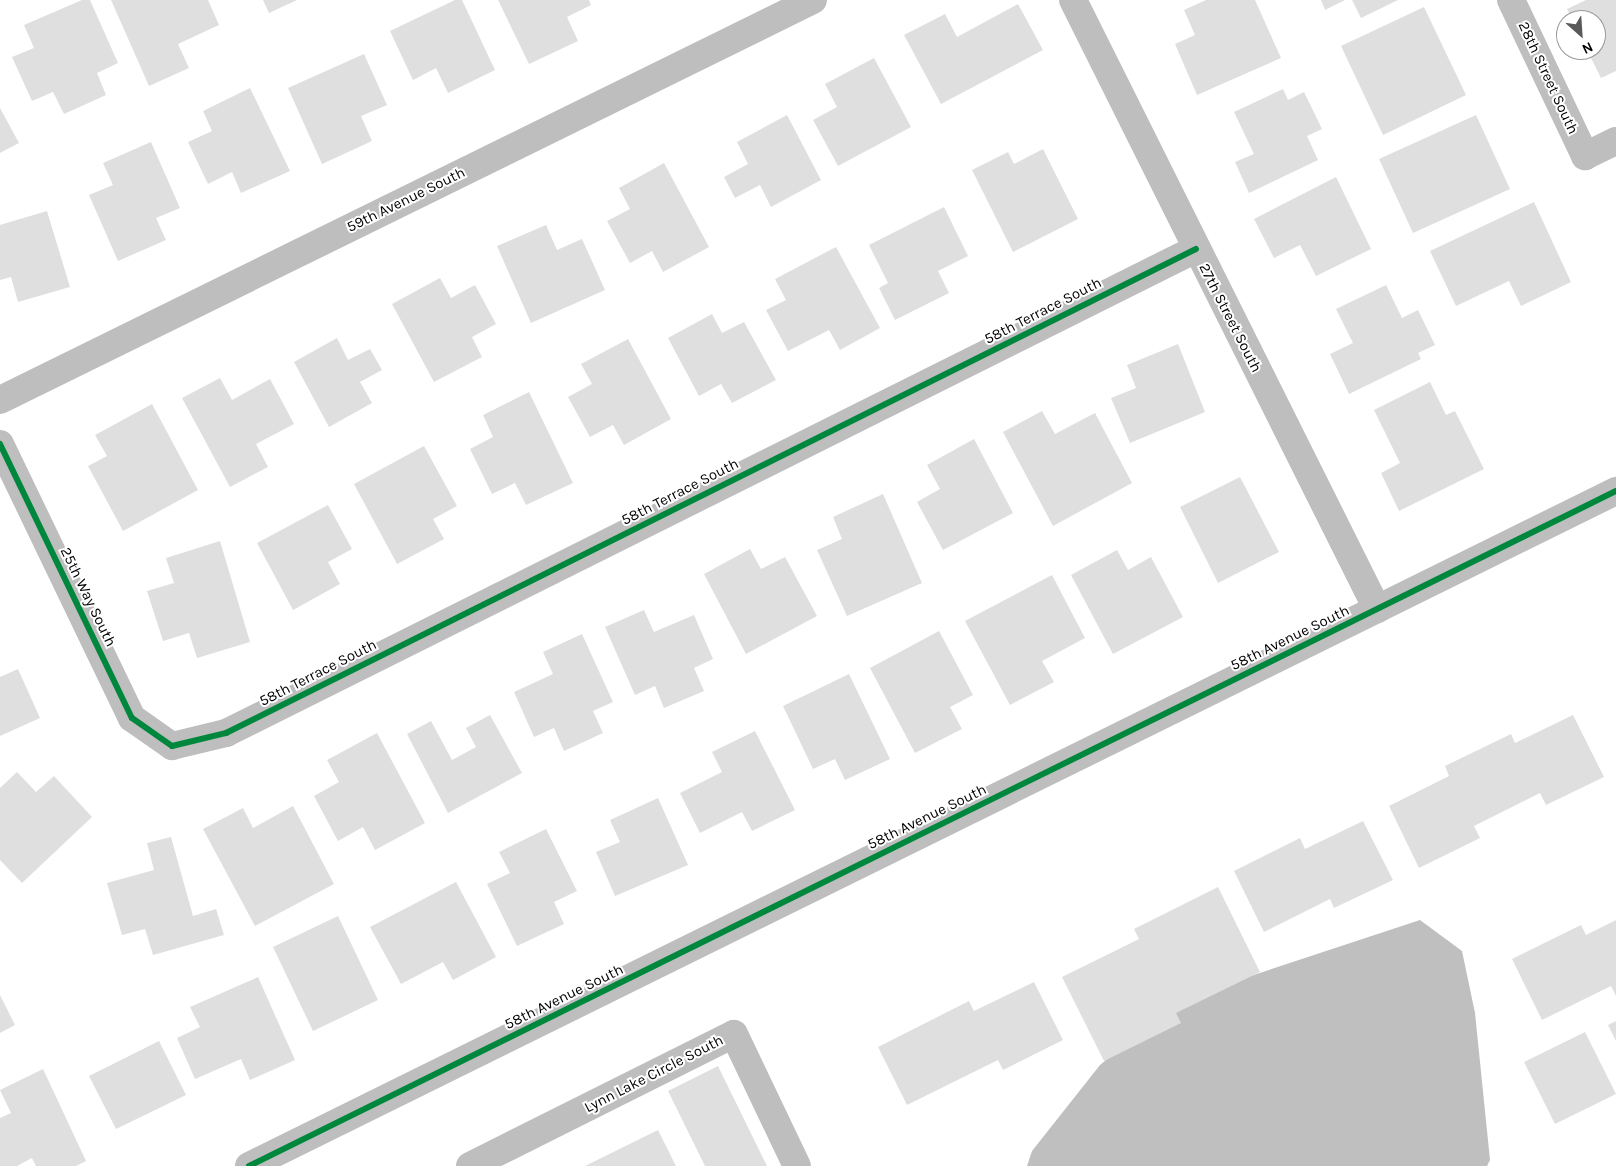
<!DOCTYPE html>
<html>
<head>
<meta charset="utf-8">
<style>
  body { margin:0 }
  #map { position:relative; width:1616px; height:1166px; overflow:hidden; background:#fff; font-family:Karla,sans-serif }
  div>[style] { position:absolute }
  .water>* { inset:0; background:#bfbfbf }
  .building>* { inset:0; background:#dfdfdf }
  .street>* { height:28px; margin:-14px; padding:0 14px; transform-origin:14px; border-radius:14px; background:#bebebe }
  .cycleway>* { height:6px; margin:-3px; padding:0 3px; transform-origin:3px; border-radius:3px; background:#00873e }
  span { translate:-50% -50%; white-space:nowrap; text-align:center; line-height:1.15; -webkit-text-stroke:4px #fff; paint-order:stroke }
  .street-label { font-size:15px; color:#000 }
  .north { position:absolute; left:1556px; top:10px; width:50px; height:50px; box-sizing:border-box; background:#fff; border:1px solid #999; border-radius:50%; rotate:154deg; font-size:14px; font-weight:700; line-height:20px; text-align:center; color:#000 }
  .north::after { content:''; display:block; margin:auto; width:18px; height:22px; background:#595959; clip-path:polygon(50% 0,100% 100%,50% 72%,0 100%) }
</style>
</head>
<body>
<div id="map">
  <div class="water">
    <div style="clip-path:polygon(1420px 920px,1462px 951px,1475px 1013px,1490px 1160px,1487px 1166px,1027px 1166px,1032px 1151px,1100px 1065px,1178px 1000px)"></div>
  </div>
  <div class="building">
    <div style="clip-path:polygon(82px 0,90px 0,118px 63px,97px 73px,106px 95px,64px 114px,53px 92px,32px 101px,12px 57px,34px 48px,24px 25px)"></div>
    <div style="clip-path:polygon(111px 0,208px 0,219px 25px,178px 44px,189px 68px,149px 86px)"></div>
    <div style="clip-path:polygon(263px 0,297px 0,269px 13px)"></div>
    <div style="clip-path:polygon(455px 0,462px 0,495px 70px,448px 93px,436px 68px,413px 80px,390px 31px)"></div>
    <div style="clip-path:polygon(498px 0,589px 0,591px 5px,567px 17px,578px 41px,529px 64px)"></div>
    <div style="clip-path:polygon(1206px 0,1255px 0,1281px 58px,1197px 95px,1175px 44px,1195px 35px,1184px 10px)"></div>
    <div style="clip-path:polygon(1321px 0,1345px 0,1325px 10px)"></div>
    <div style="clip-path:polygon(1352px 0,1398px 0,1361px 18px)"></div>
    <div style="clip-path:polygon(1586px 0,1616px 0,1616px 71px,1601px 78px,1587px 50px,1596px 50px,1596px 20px,1573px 20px,1567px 9px)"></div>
    <div style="clip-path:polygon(1018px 4px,1043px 50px,941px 104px,904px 35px,945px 14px,957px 37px)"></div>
    <div style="clip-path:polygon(1424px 7px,1466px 95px,1383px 135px,1341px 46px)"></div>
    <div style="clip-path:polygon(364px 54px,387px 105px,361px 116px,372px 141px,322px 164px,288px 88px)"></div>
    <div style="clip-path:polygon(874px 58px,911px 127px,838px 166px,813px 120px,837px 107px,825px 84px)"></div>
    <div style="clip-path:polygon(250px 88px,290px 171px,241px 193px,232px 172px,208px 184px,188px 142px,212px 131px,203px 111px)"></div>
    <div style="clip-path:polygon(1283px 89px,1288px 100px,1304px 92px,1322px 129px,1307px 136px,1318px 160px,1249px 193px,1235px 162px,1254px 154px,1234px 112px)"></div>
    <div style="clip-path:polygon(0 108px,19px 143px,0 153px)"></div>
    <div style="clip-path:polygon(787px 115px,821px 180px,771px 207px,760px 185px,735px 198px,724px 177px,748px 164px,737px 142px)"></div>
    <div style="clip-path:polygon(1476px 115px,1510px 189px,1413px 233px,1379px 159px)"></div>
    <div style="clip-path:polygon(151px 142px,180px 208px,156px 218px,166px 240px,118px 261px,89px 195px,113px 185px,103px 163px)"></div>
    <div style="clip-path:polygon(1043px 149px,1078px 219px,1013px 252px,972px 170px,1008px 152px,1014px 164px)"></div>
    <div style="clip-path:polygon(664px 163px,709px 247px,663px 272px,652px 251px,630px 263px,607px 221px,630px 209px,619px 188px)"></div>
    <div style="clip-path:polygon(1336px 177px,1371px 249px,1316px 276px,1300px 245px,1274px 258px,1254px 219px)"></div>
    <div style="clip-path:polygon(1534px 202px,1571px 282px,1521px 306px,1509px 281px,1456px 306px,1430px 251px)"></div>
    <div style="clip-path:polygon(944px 207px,968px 256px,938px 271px,949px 293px,895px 320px,879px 288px,888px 283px,869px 245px)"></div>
    <div style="clip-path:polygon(47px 211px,70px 287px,18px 302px,11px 277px,0 280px,0 225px)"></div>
    <div style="clip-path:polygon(546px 225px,557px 250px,582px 239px,605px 290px,531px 323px,497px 246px)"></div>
    <div style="clip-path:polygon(836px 247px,880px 328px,840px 350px,829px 330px,788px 351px,766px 310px,786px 300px,775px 279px)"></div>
    <div style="clip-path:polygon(440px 278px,451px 298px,475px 285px,496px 324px,472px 337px,482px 357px,434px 382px,392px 304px)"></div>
    <div style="clip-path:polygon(1386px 285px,1402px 318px,1418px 310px,1435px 345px,1418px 353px,1421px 359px,1349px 394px,1330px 354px,1353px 343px,1336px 309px)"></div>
    <div style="clip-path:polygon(712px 314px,722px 333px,744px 322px,776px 380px,732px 403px,721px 384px,699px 396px,668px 338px)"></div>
    <div style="clip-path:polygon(337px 338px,348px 360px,370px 349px,382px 370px,360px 382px,372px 403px,329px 427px,294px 362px)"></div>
    <div style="clip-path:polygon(628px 339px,671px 419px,624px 445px,613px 425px,590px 437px,568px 397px,592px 384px,581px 364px)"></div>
    <div style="clip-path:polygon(1178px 344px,1205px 412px,1130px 443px,1111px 398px,1136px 388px,1127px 365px)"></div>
    <div style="clip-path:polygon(220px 378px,232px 400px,270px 379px,294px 424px,256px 444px,268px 467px,230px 487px,182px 398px)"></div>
    <div style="clip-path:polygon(1430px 382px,1446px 415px,1455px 411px,1484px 469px,1399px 511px,1381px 473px,1400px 463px,1374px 410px)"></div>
    <div style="clip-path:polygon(529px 392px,573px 483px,526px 505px,515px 483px,492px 494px,470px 449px,493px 437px,483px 415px)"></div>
    <div style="clip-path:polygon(152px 404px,198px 490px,123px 531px,88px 466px,107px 456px,95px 435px)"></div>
    <div style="clip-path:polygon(1042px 411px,1055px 434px,1095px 413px,1132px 483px,1053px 526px,1003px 432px)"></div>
    <div style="clip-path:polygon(974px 439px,1013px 513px,943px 550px,917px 502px,940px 489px,927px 465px)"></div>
    <div style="clip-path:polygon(424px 446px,457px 506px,433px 519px,444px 539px,397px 564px,354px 484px)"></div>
    <div style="clip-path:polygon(1240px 477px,1279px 552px,1218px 583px,1180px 507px)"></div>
    <div style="clip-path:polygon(883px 494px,922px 583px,847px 616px,817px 550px,842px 539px,833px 517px)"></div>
    <div style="clip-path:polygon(328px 505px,352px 549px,328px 562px,340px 584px,293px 610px,257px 543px)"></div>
    <div style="clip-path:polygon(220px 541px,250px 642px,197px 658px,189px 633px,163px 641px,147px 591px,174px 583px,166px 558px)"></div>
    <div style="clip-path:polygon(750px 549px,761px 569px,785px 557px,817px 616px,746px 654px,704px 574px)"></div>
    <div style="clip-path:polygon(1117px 550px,1128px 570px,1151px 557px,1183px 617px,1113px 654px,1071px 575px)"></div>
    <div style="clip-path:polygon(1052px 575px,1085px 638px,1042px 661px,1054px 682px,1010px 705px,965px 621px)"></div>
    <div style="clip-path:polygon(644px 610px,654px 632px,694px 615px,713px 659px,694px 668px,704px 691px,664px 708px,655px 686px,635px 695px,605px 627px)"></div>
    <div style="clip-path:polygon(939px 631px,973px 695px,950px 707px,962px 729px,915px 753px,870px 668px)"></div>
    <div style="clip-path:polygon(582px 634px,613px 702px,593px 711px,603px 733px,564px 751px,554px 728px,534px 737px,514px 692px,553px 674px,543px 652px)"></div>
    <div style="clip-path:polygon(18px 669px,40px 718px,0 736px,0 677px)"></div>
    <div style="clip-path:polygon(849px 674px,890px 759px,845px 780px,835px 759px,813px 769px,783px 706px)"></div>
    <div style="clip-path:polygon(490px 715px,522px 773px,448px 813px,407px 734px,431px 721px,452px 760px,476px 747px,466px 728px)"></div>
    <div style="clip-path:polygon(1573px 715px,1604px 777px,1546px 805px,1540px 793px,1474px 826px,1480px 838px,1419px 868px,1389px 806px,1449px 776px,1445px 766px,1511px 734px,1515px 743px)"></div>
    <div style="clip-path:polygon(755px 731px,795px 810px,752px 831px,742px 812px,700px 833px,680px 793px,722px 772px,712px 752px)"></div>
    <div style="clip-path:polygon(377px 733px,425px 823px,375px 850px,363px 827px,338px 841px,314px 796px,339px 782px,327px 760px)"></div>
    <div style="clip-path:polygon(17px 772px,36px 792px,54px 776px,92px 817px,22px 883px,0 860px,0 788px)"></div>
    <div style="clip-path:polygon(658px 798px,688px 865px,615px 896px,596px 852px,620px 842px,610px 820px)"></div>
    <div style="clip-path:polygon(293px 806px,334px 884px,255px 926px,203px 829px,243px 808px,253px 828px)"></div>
    <div style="clip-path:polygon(1363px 821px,1393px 880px,1334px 908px,1330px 899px,1264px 932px,1234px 871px,1300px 838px,1305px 849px)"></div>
    <div style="clip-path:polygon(546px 829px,577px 891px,554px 902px,564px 924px,517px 946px,487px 884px,510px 873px,499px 852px)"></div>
    <div style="clip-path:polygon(171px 837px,193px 916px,216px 909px,224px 935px,153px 955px,145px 929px,122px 935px,107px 883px,154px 870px,147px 843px)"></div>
    <div style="clip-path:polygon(456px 882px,496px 957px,453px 980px,443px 962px,401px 984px,370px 927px)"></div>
    <div style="clip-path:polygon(1218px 887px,1260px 972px,1176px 1013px,1181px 1023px,1104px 1061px,1062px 977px,1139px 939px,1134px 929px)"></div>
    <div style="clip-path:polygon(338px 916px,378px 1000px,313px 1031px,273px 947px)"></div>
    <div style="clip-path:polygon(1616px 920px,1616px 996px,1611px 986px,1542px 1020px,1512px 959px,1581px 925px,1586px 935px)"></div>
    <div style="clip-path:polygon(258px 977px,295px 1060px,250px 1080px,241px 1059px,195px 1079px,177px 1038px,200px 1027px,190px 1007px)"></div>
    <div style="clip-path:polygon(1034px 982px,1063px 1040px,1003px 1070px,998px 1060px,907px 1105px,878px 1047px,969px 1001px,974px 1011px)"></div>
    <div style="clip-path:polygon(0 995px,15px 1025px,0 1033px)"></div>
    <div style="clip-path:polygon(1616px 1021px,1616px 1041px,1608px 1025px)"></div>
    <div style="clip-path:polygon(1585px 1032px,1616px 1094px,1555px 1124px,1524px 1062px)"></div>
    <div style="clip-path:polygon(159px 1041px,186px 1095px,116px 1129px,89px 1076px)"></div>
    <div style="clip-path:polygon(718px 1066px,767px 1166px,705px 1166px,668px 1091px)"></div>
    <div style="clip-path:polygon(43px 1069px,86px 1161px,76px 1166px,36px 1166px,32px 1158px,17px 1166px,0 1166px,0 1118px,11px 1113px,0 1090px)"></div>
    <div style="clip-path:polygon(658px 1130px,676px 1166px,585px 1166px)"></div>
  </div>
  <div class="street">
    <div style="left:1073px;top:0;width:681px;rotate:63.47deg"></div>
    <div style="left:1511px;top:0;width:173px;rotate:64.6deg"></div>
    <div style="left:1585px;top:156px;width:34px;rotate:-26deg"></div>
    <div style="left:0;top:400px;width:906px;rotate:-26.2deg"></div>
    <div style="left:0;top:444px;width:304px;rotate:64.3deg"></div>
    <div style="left:132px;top:718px;width:49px;rotate:35deg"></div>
    <div style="left:172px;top:746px;width:56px;rotate:-13.5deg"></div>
    <div style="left:226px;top:733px;width:1084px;rotate:-26.52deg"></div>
    <div style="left:249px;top:1166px;width:1525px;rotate:-26.28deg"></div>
    <div style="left:470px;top:1166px;width:295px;rotate:-26.6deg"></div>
    <div style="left:734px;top:1034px;width:146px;rotate:64.5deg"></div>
  </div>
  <div class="cycleway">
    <div style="left:0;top:444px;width:304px;rotate:64.3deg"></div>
    <div style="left:132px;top:718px;width:49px;rotate:35deg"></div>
    <div style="left:172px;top:746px;width:56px;rotate:-13.5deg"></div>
    <div style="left:226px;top:733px;width:1084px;rotate:-26.52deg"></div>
    <div style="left:249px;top:1166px;width:1525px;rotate:-26.28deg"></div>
  </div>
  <div class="street-label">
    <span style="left:1548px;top:78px;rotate:65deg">28th Street South</span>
    <span style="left:406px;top:200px;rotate:-26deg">59th Avenue South</span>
    <span style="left:1043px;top:311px;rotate:-27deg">58th Terrace South</span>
    <span style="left:1230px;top:318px;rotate:63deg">27th Street South</span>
    <span style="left:680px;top:492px;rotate:-27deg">58th Terrace South</span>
    <span style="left:88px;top:597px;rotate:64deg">25th Way South</span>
    <span style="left:1290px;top:638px;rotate:-26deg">58th Avenue South</span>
    <span style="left:318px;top:673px;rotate:-27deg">58th Terrace South</span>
    <span style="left:927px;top:817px;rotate:-26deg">58th Avenue South</span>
    <span style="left:564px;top:997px;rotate:-26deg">58th Avenue South</span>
    <span style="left:654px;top:1074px;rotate:-27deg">Lynn Lake Circle South</span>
  </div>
  <div class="north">N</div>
</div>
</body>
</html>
